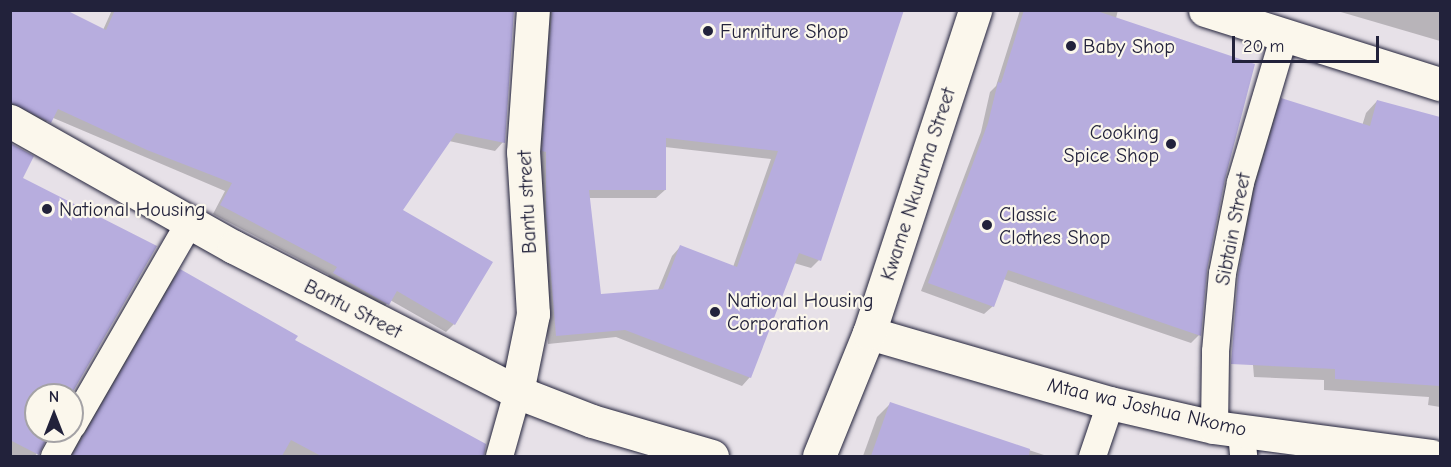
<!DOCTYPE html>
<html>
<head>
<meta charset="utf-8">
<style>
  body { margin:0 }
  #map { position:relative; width:1451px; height:467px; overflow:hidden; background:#e7e1e8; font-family:"Comic Neue",sans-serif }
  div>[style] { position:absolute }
  .shadow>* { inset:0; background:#0003 }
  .building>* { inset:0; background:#b7adde }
  .roads { filter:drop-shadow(0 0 2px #22223b) drop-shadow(0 0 2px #22223b) }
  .lane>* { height:27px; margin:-13.5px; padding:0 13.5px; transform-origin:13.5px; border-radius:13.5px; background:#fbf7ec }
  .street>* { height:33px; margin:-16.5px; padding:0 16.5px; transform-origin:16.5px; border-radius:16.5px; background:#fbf7ec }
  .secondary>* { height:33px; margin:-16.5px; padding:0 16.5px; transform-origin:16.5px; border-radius:16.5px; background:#fbf7ec }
  .dots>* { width:16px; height:16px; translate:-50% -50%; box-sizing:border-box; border:3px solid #fbf7ec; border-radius:50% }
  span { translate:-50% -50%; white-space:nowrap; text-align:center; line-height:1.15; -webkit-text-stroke:4.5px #fbf7ec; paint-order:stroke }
  .poi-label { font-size:20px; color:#22223b }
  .left { translate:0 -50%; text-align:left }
  .right { translate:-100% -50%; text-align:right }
  .street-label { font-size:20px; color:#22223b }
  .frame { position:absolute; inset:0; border:12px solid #22223b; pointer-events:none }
  .north { position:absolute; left:24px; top:383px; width:60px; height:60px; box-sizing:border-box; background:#fbf7ec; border:2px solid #a4a2a5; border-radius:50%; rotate:0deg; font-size:16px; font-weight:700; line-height:24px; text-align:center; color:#22223b }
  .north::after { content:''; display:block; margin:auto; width:21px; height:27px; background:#22223b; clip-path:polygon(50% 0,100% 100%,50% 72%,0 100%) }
  .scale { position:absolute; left:1232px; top:36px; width:147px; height:27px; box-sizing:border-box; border:3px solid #22223b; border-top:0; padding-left:8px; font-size:18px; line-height:21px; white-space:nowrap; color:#22223b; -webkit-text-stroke:4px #fbf7ec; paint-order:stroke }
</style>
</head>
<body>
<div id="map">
  <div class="shadow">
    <div style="clip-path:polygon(10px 10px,103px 30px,112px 10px,513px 10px,503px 142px,495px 151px,449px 141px,401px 210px,454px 324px,446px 332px,390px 300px,379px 313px,325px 282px,329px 275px,213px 214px,225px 191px,51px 117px,45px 123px,10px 107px)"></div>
    <div style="clip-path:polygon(evenodd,539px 10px,903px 10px,819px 260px,811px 268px,794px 263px,750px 377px,742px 386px,616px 337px,548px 344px,538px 224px,539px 10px,665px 147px,771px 159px,733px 267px,680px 247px,672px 256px,658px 290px,599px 296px,588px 198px,656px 198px,665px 190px,665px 147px)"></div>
    <div style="clip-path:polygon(1020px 10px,1118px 10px,1089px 128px,1223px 178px,1205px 270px,1199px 335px,1191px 343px,1003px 279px,993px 306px,984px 314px,921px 291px,981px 132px,990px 92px,996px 86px)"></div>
    <div style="clip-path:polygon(1334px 10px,1440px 10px,1440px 41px)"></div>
    <div style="clip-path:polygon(1282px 100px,1362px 126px,1366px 113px,1377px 101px,1440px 118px,1440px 407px,1428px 405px,1429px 397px,1324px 390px,1324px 380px,1254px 377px,1243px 245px,1235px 245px,1270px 111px)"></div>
    <div style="clip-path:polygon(10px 173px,71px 395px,36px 395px,36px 431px,50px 431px,35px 456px,10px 456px)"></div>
    <div style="clip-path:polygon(180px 271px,293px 340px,484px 444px,483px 456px,68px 456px,168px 283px)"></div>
    <div style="clip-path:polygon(890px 404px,1047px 456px,863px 456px,877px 417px)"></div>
  </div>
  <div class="building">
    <div style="clip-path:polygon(10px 10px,66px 10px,106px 30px,115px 10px,514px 10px,505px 143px,456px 133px,403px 210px,493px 262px,455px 325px,397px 291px,389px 305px,333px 273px,337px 267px,220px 205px,232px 183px,147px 150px,58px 109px,51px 123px,10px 102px)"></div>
    <div style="clip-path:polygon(evenodd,552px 10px,904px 10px,821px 261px,799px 253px,751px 378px,625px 330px,556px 336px,546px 215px,546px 152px,542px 151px,552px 10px,666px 138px,778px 151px,737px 267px,680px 245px,663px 289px,601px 294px,589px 190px,666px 190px,666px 138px)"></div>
    <div style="clip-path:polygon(1024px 10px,1094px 10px,1255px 64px,1225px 179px,1207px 270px,1201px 336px,1008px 270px,994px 307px,928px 283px,988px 123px,998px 82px,1001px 83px)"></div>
    <div style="clip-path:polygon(1281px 98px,1370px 126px,1377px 100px,1440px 117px,1440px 386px,1335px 379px,1335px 369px,1231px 364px,1238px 275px,1255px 186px)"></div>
    <div style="clip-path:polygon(10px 143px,34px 156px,23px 178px,157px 246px,71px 395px,36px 395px,36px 431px,50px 431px,39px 455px,10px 440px)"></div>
    <div style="clip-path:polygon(180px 269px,298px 336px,295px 340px,486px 444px,484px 456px,321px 456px,291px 440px,282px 456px,72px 456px)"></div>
    <div style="clip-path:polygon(890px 402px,1030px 449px,1029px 456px,871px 456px)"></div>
  </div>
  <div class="roads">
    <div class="lane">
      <div style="left:72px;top:425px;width:234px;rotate:-60deg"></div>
      <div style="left:1214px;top:427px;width:76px;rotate:-89.2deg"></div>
      <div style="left:1215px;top:351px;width:78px;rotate:-84.9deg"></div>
      <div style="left:1222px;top:273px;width:93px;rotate:-78.8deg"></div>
      <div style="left:1240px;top:182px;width:150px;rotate:-73.4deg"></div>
      <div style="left:1241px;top:431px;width:25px;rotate:85deg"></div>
      <div style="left:54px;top:456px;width:29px;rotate:-61deg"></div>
      <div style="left:499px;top:456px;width:66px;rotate:-74.3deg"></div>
      <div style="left:1092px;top:456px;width:56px;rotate:-71.2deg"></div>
    </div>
    <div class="street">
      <div style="left:10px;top:121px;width:257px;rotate:29.4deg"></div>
      <div style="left:234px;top:247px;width:318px;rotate:27.1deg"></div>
      <div style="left:517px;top:392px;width:80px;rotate:21.1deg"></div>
      <div style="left:592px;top:421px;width:125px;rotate:16.3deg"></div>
      <div style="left:869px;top:333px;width:251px;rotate:16.2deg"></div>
      <div style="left:1110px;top:403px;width:107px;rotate:13deg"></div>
      <div style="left:1214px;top:427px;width:219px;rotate:7.6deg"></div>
      <div style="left:517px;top:392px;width:80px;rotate:-78.4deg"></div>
      <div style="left:533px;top:314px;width:162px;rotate:-93.5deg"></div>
      <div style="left:523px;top:152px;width:142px;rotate:-86deg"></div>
    </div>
    <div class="secondary">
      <div style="left:1205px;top:10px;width:246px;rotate:17.5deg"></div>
      <div style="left:819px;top:456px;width:133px;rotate:-67.9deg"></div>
      <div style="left:869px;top:333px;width:340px;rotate:-71.8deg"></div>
    </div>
  </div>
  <div class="dots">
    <div style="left:708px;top:31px;background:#22223b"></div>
    <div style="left:1071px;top:46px;background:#22223b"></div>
    <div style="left:1171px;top:144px;background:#22223b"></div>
    <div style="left:47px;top:209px;background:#22223b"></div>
    <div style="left:987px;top:225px;background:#22223b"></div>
    <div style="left:715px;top:312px;background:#22223b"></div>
  </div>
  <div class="poi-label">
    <span class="left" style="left:720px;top:31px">Furniture Shop</span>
    <span class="left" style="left:1083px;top:46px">Baby Shop</span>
    <span class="right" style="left:1159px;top:144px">Cooking<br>Spice Shop</span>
    <span class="left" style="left:59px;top:209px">National Housing</span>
    <span class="left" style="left:999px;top:226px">Classic<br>Clothes Shop</span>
    <span class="left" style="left:727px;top:312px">National Housing<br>Corporation</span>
  </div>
  <div class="street-label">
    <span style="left:918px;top:184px;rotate:-72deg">Kwame Nkuruma Street</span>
    <span style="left:527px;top:202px;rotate:-93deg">Bantu street</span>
    <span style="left:1233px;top:229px;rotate:-79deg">Sibtain Street</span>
    <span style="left:353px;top:309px;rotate:27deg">Bantu Street</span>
    <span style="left:1147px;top:407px;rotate:13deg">Mtaa wa Joshua Nkomo</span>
  </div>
  <div class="frame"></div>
  <div class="north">N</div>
  <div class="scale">20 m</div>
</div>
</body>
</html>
